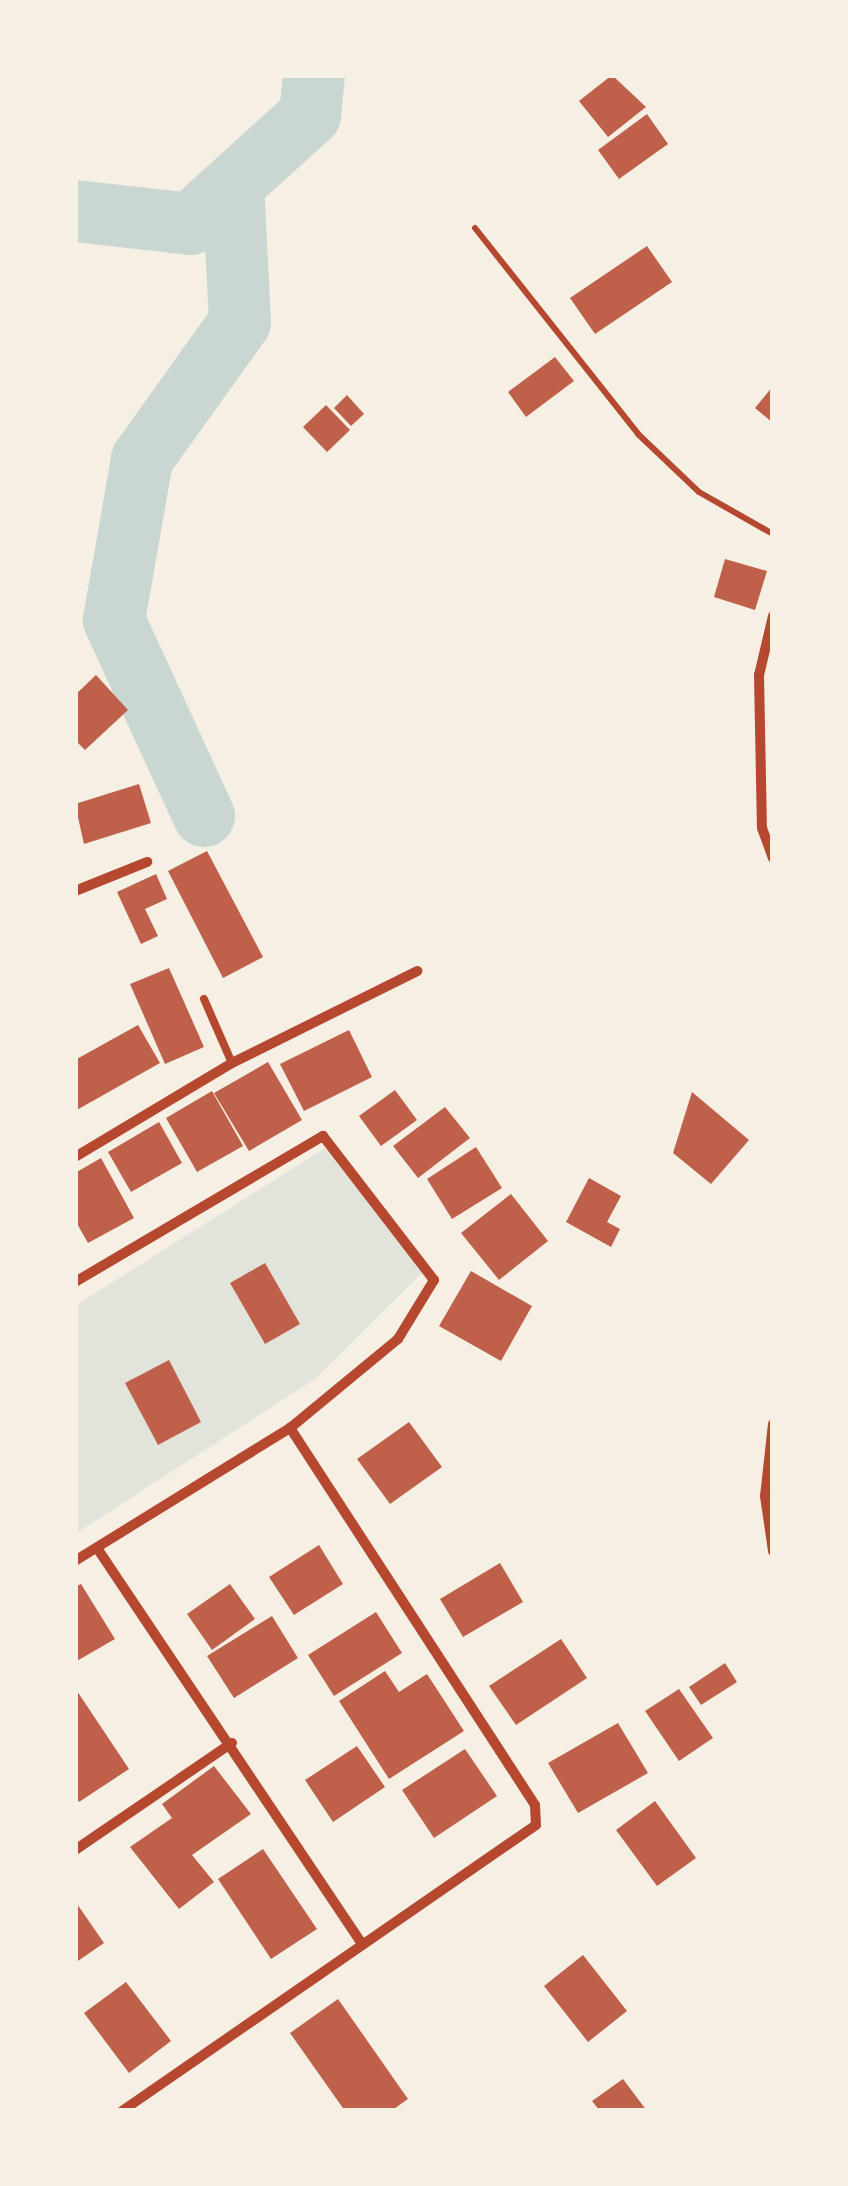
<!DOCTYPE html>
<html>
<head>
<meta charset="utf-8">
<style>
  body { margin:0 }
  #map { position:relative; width:848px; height:2186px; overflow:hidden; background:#f6efe4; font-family:"Libre Baskerville",serif }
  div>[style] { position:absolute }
  .green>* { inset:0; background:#e2e4dc }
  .river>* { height:62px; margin:-31px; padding:0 31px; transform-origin:31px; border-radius:31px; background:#c9d6d2 }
  .building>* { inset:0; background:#bf614a }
  .path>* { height:6px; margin:-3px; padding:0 3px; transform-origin:3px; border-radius:3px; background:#b5482f }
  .service>* { height:8px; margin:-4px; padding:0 4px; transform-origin:4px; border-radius:4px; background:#b5482f }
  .minor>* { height:10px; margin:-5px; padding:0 5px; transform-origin:5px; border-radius:5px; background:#b5482f }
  span { translate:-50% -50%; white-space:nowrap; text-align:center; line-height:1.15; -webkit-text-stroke:10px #f6efe4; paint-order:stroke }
  .frame { position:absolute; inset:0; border:78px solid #f6efe4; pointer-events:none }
</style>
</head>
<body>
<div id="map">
  <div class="green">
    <div style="clip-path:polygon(325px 1148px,424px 1271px,315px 1379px,75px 1534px,75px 1306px)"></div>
  </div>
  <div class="river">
    <div style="left:75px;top:211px;width:116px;rotate:6.4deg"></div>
    <div style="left:190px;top:224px;width:162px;rotate:-42.2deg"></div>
    <div style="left:310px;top:115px;width:40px;rotate:-84.3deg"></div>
    <div style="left:204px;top:816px;width:216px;rotate:-114.7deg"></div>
    <div style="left:114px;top:620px;width:163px;rotate:-80.1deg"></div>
    <div style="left:142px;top:459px;width:168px;rotate:-54.4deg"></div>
    <div style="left:240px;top:322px;width:137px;rotate:-92.9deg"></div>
  </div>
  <div class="building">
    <div style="clip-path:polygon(612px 75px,646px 107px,608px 137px,579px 101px)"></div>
    <div style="clip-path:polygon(647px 114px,668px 144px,619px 179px,598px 150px)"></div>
    <div style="clip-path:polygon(647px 246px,672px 282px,595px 334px,570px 298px)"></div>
    <div style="clip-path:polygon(555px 357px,574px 381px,526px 417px,508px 392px)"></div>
    <div style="clip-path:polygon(773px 386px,773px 423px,755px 408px)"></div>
    <div style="clip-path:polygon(347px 395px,364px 414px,351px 426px,334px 408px)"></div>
    <div style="clip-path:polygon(326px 405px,350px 430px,327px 452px,303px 427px)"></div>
    <div style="clip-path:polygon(725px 559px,767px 571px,755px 610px,714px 597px)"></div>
    <div style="clip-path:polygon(96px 675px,128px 710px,85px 750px,75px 740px,75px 695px)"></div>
    <div style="clip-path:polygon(139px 784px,151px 823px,84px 844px,75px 804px)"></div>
    <div style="clip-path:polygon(207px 851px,263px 957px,223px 978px,168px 871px)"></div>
    <div style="clip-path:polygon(156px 874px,167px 899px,145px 909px,158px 936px,141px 944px,117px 892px)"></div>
    <div style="clip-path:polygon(169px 968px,204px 1047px,165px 1064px,130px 984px)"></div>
    <div style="clip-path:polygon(138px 1025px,160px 1063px,75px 1111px,75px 1060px)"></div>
    <div style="clip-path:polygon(349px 1030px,372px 1077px,304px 1111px,280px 1064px)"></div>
    <div style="clip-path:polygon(268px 1062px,302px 1120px,249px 1151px,214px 1093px)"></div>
    <div style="clip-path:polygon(395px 1090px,417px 1120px,381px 1146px,359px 1116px)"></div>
    <div style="clip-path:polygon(212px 1091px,243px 1146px,197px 1172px,166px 1118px)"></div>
    <div style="clip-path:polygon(692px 1092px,749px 1140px,711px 1184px,673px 1153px)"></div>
    <div style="clip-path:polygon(445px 1107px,470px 1138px,418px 1178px,393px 1146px)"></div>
    <div style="clip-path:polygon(159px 1122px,182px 1163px,131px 1192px,108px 1152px)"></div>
    <div style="clip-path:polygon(476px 1147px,502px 1188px,452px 1219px,427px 1179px)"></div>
    <div style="clip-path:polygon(101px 1158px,134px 1218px,88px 1243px,75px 1220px,75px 1173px)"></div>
    <div style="clip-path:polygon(589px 1178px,621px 1196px,607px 1222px,620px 1229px,611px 1247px,566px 1222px)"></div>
    <div style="clip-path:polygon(511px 1194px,548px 1241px,499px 1280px,461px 1233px)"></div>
    <div style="clip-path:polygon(265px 1263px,300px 1324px,265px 1344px,230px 1283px)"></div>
    <div style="clip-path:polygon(471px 1271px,532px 1306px,501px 1361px,439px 1326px)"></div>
    <div style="clip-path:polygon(169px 1360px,201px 1422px,158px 1445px,125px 1383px)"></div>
    <div style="clip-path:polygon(409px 1422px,442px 1467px,390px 1504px,357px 1459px)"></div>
    <div style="clip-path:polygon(319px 1545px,343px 1584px,294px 1615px,269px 1577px)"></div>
    <div style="clip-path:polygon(500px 1563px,523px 1602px,463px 1637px,440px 1599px)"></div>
    <div style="clip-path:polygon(81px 1584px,115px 1639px,75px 1662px,75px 1587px)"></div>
    <div style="clip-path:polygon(230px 1584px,255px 1619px,212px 1650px,187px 1614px)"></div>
    <div style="clip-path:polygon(376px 1612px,402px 1653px,334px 1696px,308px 1655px)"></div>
    <div style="clip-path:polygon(272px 1616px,298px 1658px,234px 1698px,207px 1656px)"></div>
    <div style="clip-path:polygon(561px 1639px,587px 1678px,516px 1725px,489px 1686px)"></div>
    <div style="clip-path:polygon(725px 1663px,737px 1682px,701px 1705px,689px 1687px)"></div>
    <div style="clip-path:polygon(385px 1671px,399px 1692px,427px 1674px,464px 1731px,389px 1779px,339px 1701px)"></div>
    <div style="clip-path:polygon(75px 1688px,129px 1769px,79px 1802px,75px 1796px)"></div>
    <div style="clip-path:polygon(679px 1689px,713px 1738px,679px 1761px,645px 1711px)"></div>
    <div style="clip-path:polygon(618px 1723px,648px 1773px,578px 1813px,548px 1763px)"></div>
    <div style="clip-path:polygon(357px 1746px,385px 1787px,333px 1822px,305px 1780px)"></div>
    <div style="clip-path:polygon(465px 1749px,497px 1796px,434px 1838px,402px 1790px)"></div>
    <div style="clip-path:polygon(214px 1766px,251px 1814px,192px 1855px,214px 1882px,179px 1909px,130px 1847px,172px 1818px,162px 1804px)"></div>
    <div style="clip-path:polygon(655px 1801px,696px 1858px,657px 1886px,616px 1830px)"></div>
    <div style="clip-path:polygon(263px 1849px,317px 1929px,271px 1959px,218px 1879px)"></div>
    <div style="clip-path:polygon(75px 1901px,104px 1943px,75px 1963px)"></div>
    <div style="clip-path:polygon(583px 1955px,627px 2011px,588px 2042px,544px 1986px)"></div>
    <div style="clip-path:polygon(126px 1982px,171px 2041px,129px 2073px,84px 2013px)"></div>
    <div style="clip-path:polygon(338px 1999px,408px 2099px,391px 2111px,345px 2111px,290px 2033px)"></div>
    <div style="clip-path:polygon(623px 2079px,647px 2111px,600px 2111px,592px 2101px)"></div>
  </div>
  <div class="path">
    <div style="left:475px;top:228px;width:263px;rotate:51.6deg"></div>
    <div style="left:638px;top:434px;width:84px;rotate:43.6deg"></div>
    <div style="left:699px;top:492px;width:85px;rotate:29.6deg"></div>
  </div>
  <div class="service">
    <div style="left:204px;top:999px;width:70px;rotate:66.4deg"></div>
  </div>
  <div class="minor">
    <div style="left:773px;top:616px;width:61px;rotate:103.3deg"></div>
    <div style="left:759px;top:675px;width:153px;rotate:88.9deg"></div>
    <div style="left:762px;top:828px;width:32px;rotate:70deg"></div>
    <div style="left:75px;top:891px;width:78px;rotate:-21.9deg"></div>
    <div style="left:75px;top:1157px;width:183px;rotate:-30.9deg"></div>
    <div style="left:232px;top:1063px;width:207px;rotate:-26.4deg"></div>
    <div style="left:75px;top:1282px;width:288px;rotate:-30.5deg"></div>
    <div style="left:323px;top:1136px;width:182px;rotate:52.4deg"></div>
    <div style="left:434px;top:1280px;width:69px;rotate:121.4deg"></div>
    <div style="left:398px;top:1339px;width:140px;rotate:140.5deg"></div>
    <div style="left:290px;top:1428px;width:253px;rotate:148.3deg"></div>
    <div style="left:773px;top:1424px;width:72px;rotate:96.3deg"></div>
    <div style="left:765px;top:1496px;width:56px;rotate:81.7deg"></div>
    <div style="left:97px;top:1548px;width:475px;rotate:56.2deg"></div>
    <div style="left:75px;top:1850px;width:190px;rotate:-34.3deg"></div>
    <div style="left:122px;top:2111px;width:503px;rotate:-34.64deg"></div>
    <div style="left:536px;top:1825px;width:20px;rotate:-93deg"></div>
    <div style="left:535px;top:1805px;width:450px;rotate:-123deg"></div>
  </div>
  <div class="frame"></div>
</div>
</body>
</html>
